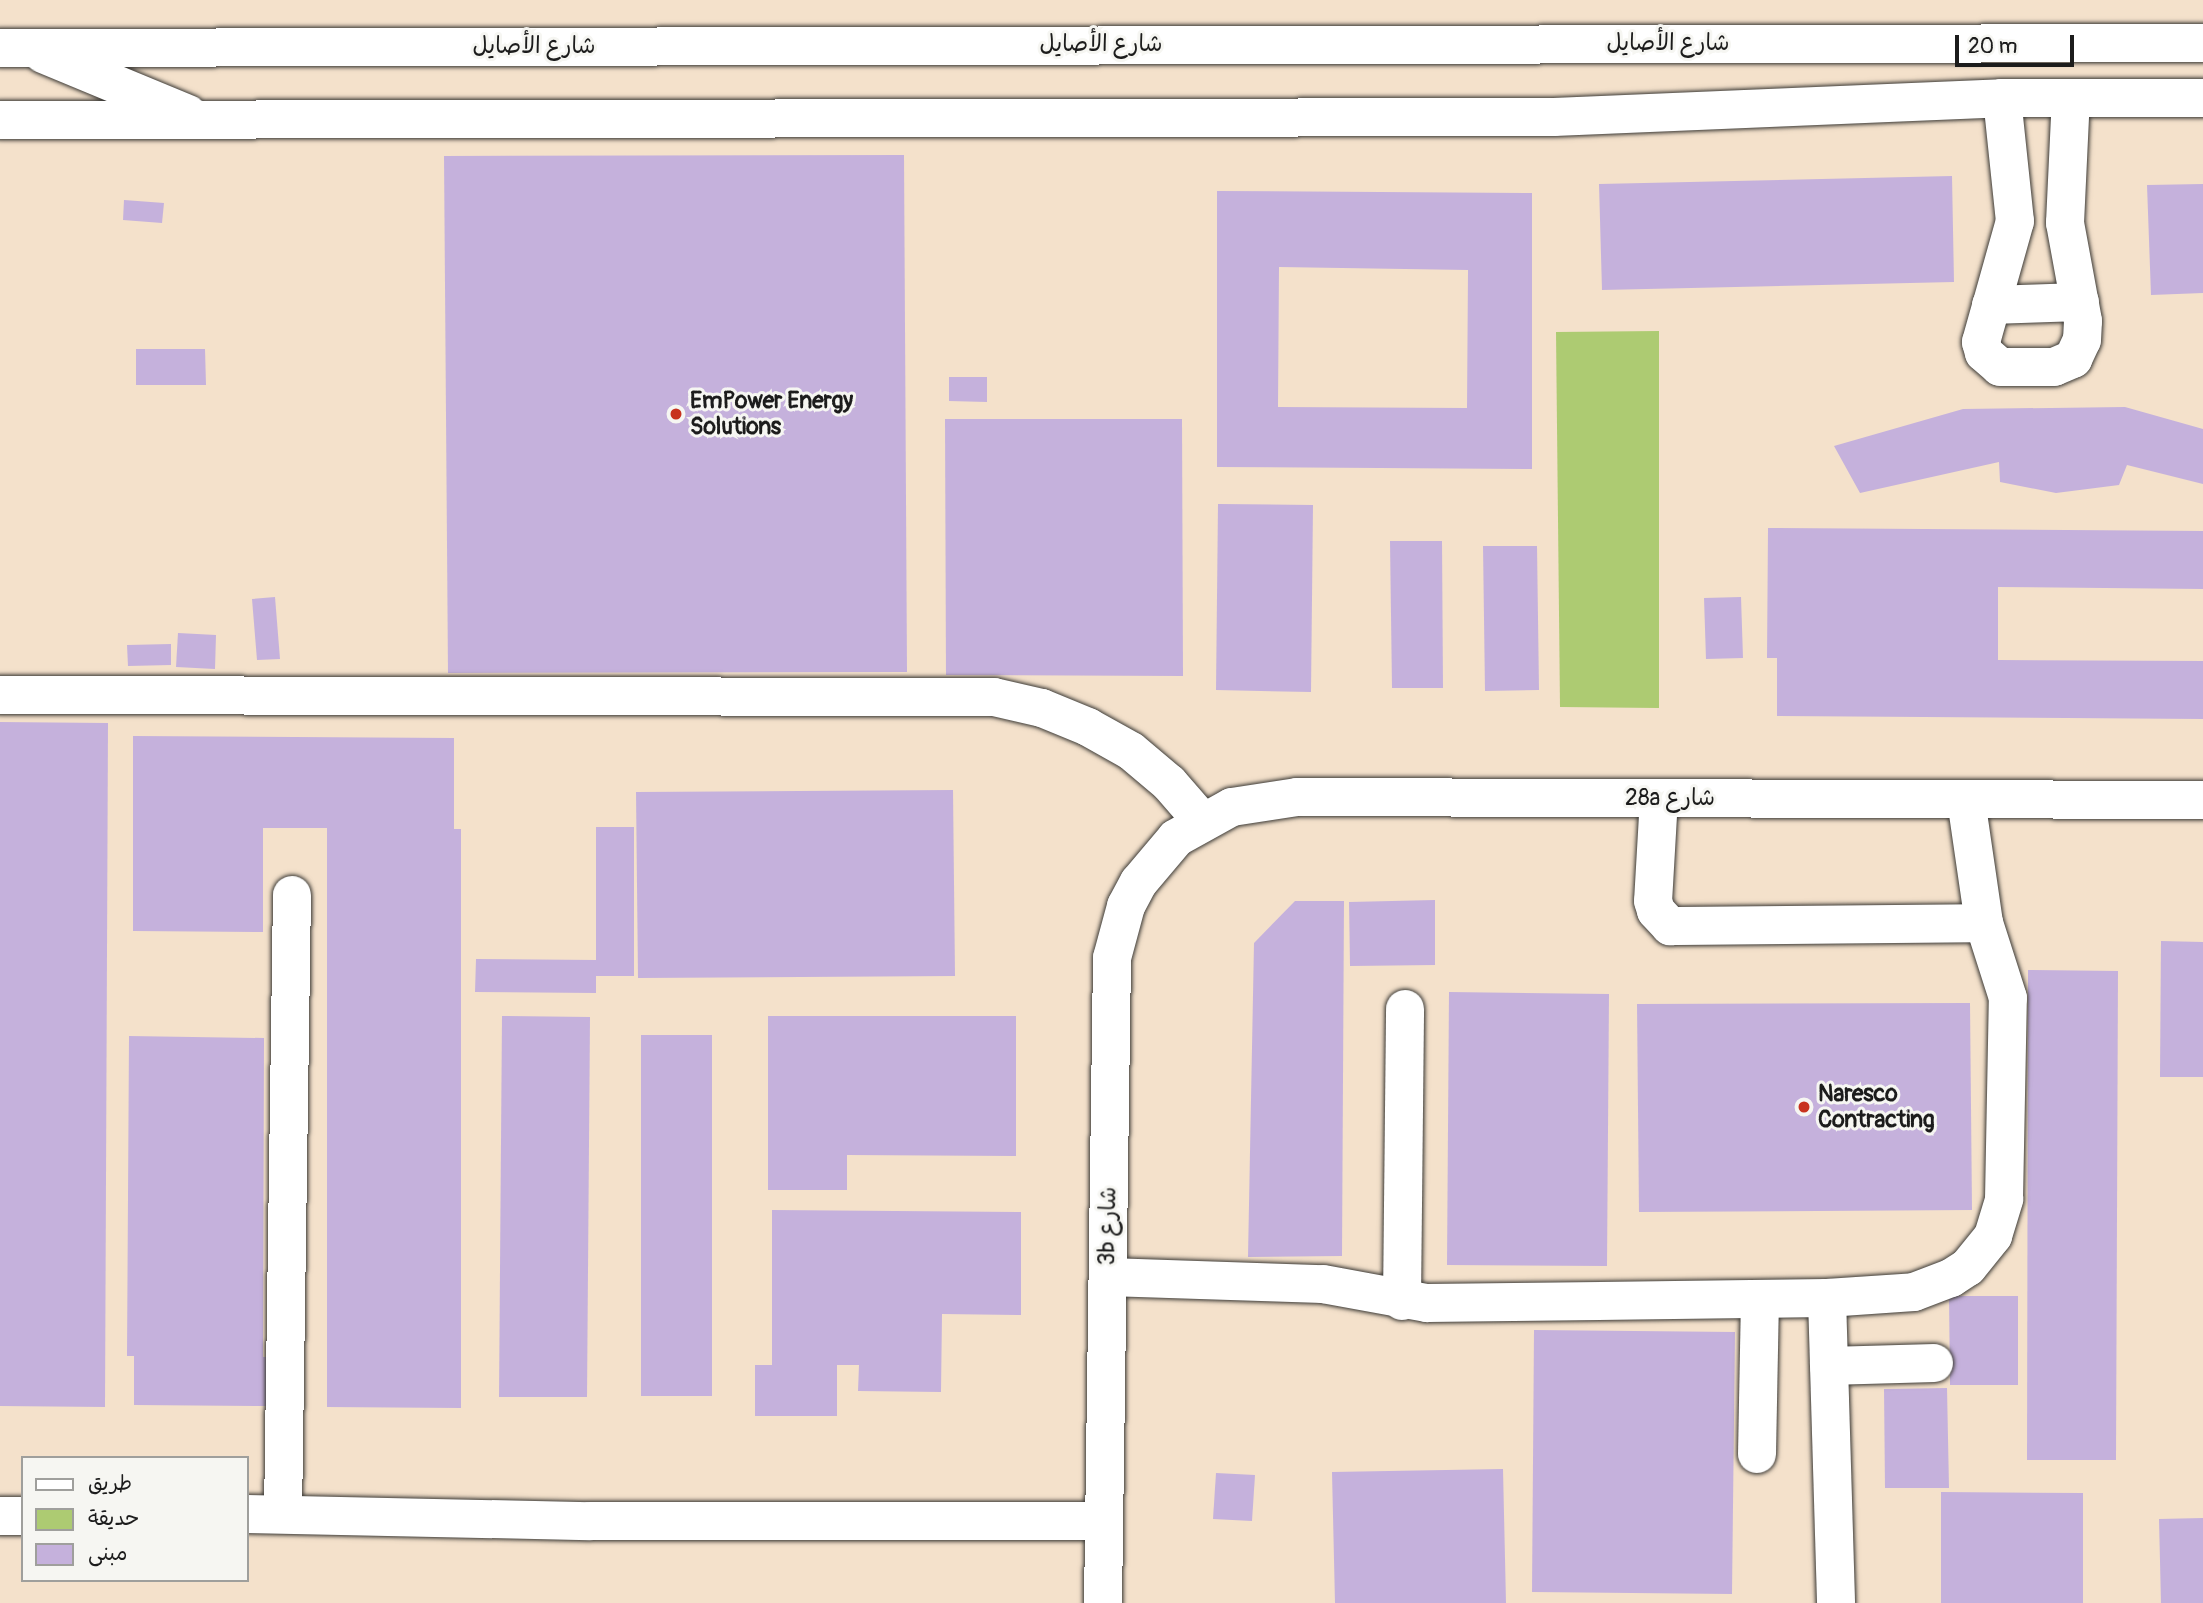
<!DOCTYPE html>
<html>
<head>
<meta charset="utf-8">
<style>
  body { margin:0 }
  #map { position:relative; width:2203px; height:1603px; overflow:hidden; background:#f4e1cb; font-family:Pangolin,"Playpen Sans Arabic",sans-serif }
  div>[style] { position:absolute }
  .green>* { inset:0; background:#adcb72 }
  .building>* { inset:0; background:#c5b1dc }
  .roads { filter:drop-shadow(0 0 2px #3c3a36) drop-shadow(0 0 2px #3c3a36) }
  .minor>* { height:38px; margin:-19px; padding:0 19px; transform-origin:19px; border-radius:19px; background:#fff }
  .dots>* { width:19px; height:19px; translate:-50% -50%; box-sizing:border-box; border:4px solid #f6f6f2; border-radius:50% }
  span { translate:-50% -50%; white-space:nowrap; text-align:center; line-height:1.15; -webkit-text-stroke:6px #f6f6f2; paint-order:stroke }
  .street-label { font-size:23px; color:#1c1c1c }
  .poi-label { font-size:23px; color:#1c1c1c; font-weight:700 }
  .left { translate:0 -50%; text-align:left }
  .legend { position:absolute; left:21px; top:1456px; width:228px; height:126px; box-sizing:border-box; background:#f6f6f2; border:2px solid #9f9f9c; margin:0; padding:9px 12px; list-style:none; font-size:21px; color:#1c1c1c }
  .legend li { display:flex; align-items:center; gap:14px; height:35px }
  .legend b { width:35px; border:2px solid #9f9f9c }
  .scale { position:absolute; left:1955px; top:35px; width:119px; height:32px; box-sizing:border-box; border:4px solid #1c1c1c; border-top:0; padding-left:9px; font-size:21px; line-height:24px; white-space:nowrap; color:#1c1c1c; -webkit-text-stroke:5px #f6f6f2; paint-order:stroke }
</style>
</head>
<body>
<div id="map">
  <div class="green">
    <div style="clip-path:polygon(1659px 331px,1659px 708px,1560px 707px,1556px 332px)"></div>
  </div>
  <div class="building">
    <div style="clip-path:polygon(904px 155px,907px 672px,448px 673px,444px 156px)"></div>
    <div style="clip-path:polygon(1952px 176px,1954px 282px,1602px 290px,1599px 184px)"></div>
    <div style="clip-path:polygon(2203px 184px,2203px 293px,2151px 295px,2147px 185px)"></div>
    <div style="clip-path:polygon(evenodd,1217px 191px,1532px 193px,1532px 469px,1217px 467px,1217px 191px,1279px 267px,1468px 270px,1467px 408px,1278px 407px,1279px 267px)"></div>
    <div style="clip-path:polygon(124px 200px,164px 203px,162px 223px,123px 220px)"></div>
    <div style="clip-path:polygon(136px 349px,205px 349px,206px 385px,136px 385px)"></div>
    <div style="clip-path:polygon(949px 377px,987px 377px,987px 402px,949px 401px)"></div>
    <div style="clip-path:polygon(2125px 407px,2203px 429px,2203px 484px,2127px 465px,2119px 485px,2056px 493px,2000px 482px,1999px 462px,1860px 493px,1834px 446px,1963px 409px)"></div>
    <div style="clip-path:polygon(945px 419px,1182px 419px,1183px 676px,946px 675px)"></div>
    <div style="clip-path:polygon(1218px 504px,1313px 505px,1311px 692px,1216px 690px)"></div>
    <div style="clip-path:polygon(1768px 528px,2203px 531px,2203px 589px,1998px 587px,1998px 660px,2203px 661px,2203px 719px,1777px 716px,1777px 658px,1767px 658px)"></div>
    <div style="clip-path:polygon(1390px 541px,1442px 541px,1443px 688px,1392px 688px)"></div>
    <div style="clip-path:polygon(1483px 546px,1537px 546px,1539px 690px,1485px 691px)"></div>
    <div style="clip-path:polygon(275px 597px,280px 659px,257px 660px,252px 599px)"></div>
    <div style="clip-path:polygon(1741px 597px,1743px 658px,1706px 659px,1704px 598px)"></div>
    <div style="clip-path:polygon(178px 633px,216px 635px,215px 669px,176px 667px)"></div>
    <div style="clip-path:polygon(171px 644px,171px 665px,128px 666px,127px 645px)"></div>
    <div style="clip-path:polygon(0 722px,108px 723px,105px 1407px,0 1406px)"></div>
    <div style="clip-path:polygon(133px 736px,454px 738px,454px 829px,461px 829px,461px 1408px,327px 1407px,327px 828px,263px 828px,263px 932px,133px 931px)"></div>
    <div style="clip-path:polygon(953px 790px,955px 976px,638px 978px,636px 792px)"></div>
    <div style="clip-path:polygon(596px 827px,634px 827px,634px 976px,596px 976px,596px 993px,475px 992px,476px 959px,596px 960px)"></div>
    <div style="clip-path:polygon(1435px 900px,1435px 965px,1350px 966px,1349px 902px)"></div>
    <div style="clip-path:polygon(1295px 901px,1344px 901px,1342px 1256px,1248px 1257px,1254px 943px)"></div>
    <div style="clip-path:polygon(2161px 941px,2203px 942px,2203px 1077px,2160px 1077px)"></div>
    <div style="clip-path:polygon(2028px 970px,2118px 971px,2116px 1460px,2027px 1460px)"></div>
    <div style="clip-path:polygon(1449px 992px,1609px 994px,1607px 1266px,1447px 1265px)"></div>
    <div style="clip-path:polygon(1970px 1003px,1972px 1210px,1639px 1212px,1637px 1004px)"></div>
    <div style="clip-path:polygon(502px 1016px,590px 1017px,587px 1397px,499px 1397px)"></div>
    <div style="clip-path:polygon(768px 1016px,1016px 1016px,1016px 1156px,847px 1155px,847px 1190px,768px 1190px)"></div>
    <div style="clip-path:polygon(641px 1035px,712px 1035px,712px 1396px,641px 1396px)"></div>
    <div style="clip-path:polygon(129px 1036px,264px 1038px,263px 1357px,267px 1357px,267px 1406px,134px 1405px,134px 1356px,127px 1356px)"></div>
    <div style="clip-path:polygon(772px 1210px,1021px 1212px,1021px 1315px,942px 1314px,941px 1392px,858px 1391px,859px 1365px,837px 1365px,837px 1416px,755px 1416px,755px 1365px,772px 1365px)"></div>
    <div style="clip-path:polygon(1949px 1296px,2018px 1296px,2018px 1385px,1950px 1385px)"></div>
    <div style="clip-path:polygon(1534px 1330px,1735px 1332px,1732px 1594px,1532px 1592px)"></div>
    <div style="clip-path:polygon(1947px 1388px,1949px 1488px,1885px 1488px,1884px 1389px)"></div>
    <div style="clip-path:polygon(1503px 1469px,1506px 1603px,1335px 1603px,1332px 1472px)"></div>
    <div style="clip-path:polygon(1216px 1473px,1255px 1475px,1252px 1521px,1213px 1519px)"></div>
    <div style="clip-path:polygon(1941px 1492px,2083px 1493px,2083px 1603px,1941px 1603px)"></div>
    <div style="clip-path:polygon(2203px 1518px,2203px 1603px,2161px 1603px,2159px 1519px)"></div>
  </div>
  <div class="roads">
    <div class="minor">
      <div style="left:0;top:48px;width:2203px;rotate:-0.13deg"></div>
      <div style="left:43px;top:54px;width:157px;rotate:22.5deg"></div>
      <div style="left:2002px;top:98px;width:124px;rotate:84deg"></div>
      <div style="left:2015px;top:221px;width:126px;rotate:105.7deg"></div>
      <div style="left:1981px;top:342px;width:11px;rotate:75deg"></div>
      <div style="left:1984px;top:353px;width:21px;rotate:41deg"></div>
      <div style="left:2000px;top:367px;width:54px"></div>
      <div style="left:2054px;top:367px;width:21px;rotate:-23deg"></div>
      <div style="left:2073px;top:359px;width:21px;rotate:-65deg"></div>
      <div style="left:2082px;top:340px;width:19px;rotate:-87deg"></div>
      <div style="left:2083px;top:321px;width:100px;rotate:-100.4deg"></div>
      <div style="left:2065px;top:223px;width:125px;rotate:-87.3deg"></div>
      <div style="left:0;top:120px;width:1554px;rotate:-0.11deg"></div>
      <div style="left:1554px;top:117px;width:448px;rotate:-2.4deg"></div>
      <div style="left:2002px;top:98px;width:201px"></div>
      <div style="left:1991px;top:305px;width:89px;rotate:-1.9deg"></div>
      <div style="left:0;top:695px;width:994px;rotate:0.12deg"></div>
      <div style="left:994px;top:697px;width:49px;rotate:12.9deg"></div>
      <div style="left:1042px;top:708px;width:50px;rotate:22.4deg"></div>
      <div style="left:1088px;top:727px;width:49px;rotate:29.2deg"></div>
      <div style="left:1131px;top:751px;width:50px;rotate:40.1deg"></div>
      <div style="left:1169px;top:783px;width:50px;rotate:49deg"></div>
      <div style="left:1659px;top:798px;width:103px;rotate:93.3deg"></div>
      <div style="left:1653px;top:901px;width:10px;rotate:73deg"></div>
      <div style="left:1656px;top:911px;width:21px;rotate:47deg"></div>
      <div style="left:1670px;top:926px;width:314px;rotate:-0.5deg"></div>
      <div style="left:1108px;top:1277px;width:215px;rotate:1.9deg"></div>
      <div style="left:1323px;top:1284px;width:106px;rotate:10.4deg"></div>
      <div style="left:1427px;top:1303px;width:400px;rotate:-0.7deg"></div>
      <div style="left:1827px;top:1298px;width:87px;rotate:-3.9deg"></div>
      <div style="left:1914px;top:1292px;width:40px;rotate:-21deg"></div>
      <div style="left:1951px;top:1278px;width:20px;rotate:-33deg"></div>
      <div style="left:1968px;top:1267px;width:40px;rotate:-51deg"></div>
      <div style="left:1993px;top:1236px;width:39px;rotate:-73deg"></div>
      <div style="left:2004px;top:1199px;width:201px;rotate:-88.9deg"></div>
      <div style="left:2008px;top:998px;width:79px;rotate:-107.7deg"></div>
      <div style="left:1984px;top:923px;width:125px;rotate:-98.3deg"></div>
      <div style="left:1827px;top:1298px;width:305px;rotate:88.3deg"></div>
      <div style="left:1402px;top:1301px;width:292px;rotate:-89.4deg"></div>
      <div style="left:1829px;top:1366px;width:105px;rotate:-1.6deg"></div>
      <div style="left:1757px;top:1454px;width:154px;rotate:-88.9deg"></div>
      <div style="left:247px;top:1514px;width:343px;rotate:1.2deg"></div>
      <div style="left:590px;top:1521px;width:513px"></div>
      <div style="left:283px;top:1514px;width:619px;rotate:-89.17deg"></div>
      <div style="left:0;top:1516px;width:23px"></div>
      <div style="left:1103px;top:1603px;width:645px;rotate:-89.2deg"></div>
      <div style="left:1112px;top:958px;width:54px;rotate:-74.9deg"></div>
      <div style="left:1126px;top:906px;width:27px;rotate:-62deg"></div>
      <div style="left:1139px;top:882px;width:57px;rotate:-49.9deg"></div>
      <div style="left:1176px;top:838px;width:64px;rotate:-29deg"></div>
      <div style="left:1232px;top:807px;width:66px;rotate:-8.7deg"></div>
      <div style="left:1297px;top:797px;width:906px;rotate:0.19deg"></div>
    </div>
  </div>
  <div class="dots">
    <div style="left:676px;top:414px;background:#c8321e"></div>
    <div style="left:1804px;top:1107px;background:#c8321e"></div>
  </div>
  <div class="street-label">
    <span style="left:1668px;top:43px">شارع الأصايل</span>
    <span style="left:1101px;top:44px">شارع الأصايل</span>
    <span style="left:534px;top:46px">شارع الأصايل</span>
    <span style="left:1670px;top:798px">28a شارع</span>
    <span style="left:1108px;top:1226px;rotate:-89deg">3b شارع</span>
  </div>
  <div class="poi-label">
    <span class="left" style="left:690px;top:414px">EmPower Energy<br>Solutions</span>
    <span class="left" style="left:1818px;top:1107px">Naresco<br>Contracting</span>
  </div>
  <ul class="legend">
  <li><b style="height:9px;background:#fff"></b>طريق</li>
  <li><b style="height:19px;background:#adcb72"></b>حديقة</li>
  <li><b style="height:19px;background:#c5b1dc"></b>مبنى</li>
  </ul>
  <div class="scale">20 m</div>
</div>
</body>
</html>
